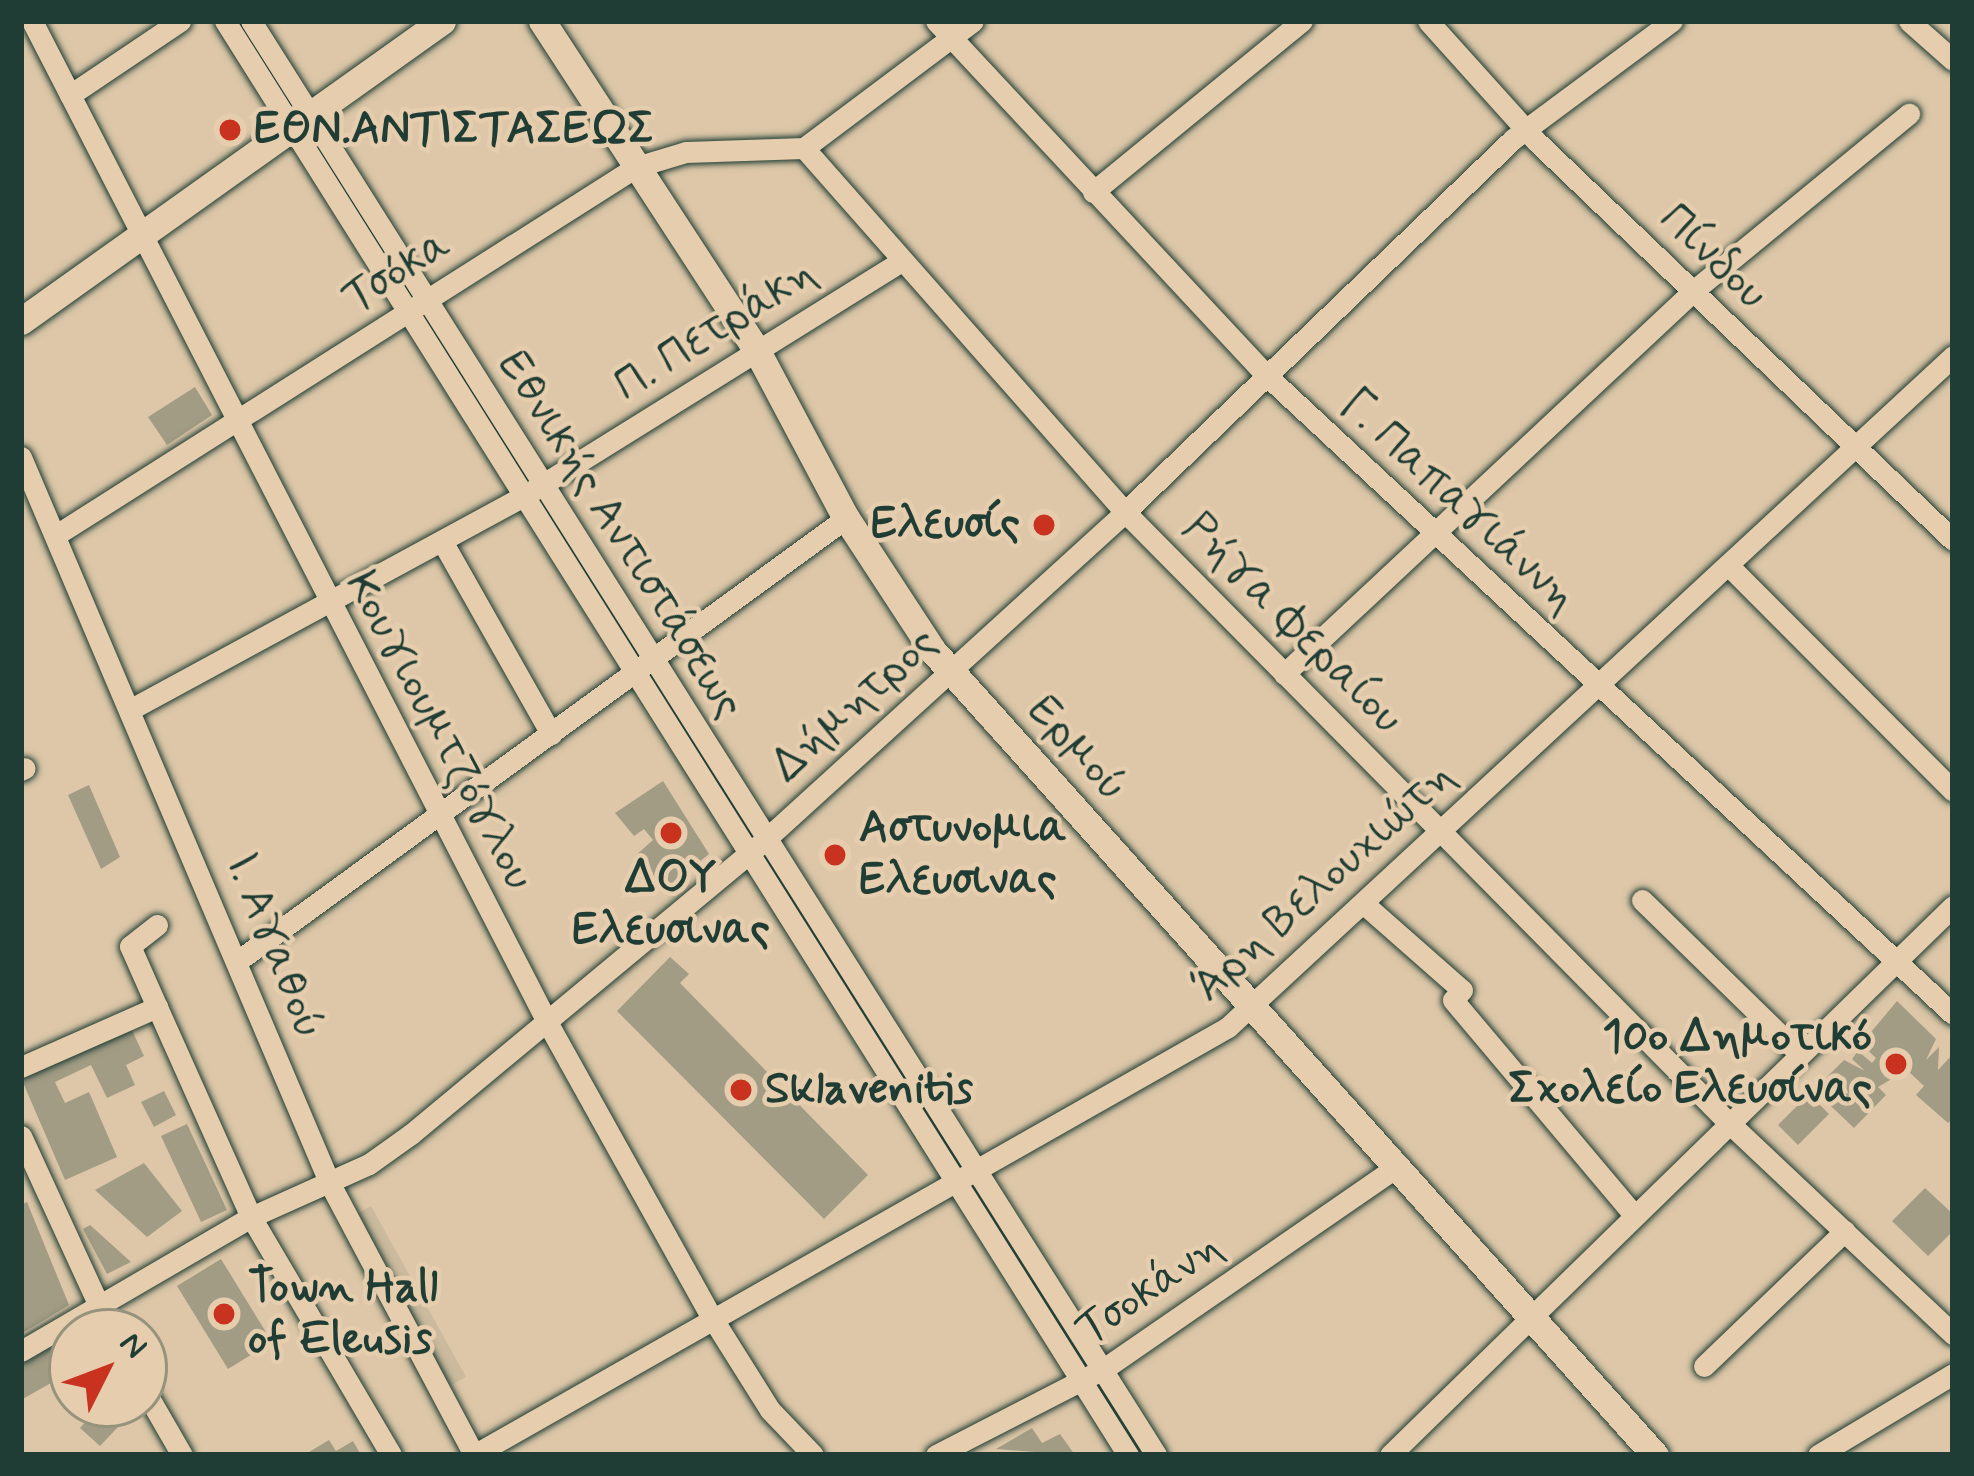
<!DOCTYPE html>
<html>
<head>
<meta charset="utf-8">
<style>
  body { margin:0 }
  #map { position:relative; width:1974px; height:1476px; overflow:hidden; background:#ddc7a8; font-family:Mynerve,sans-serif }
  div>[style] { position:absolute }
  .built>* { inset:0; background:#cbba9d }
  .building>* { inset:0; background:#a29c84 }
  .roads { filter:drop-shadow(0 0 3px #1f3d34) drop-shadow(0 0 3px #1f3d34) }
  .minor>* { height:21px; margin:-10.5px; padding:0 10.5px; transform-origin:10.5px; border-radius:10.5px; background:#e5cdad }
  .major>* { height:27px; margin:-13.5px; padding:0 13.5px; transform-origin:13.5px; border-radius:13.5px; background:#e5cdad }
  .dots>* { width:33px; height:33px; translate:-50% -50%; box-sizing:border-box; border:6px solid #e5cdad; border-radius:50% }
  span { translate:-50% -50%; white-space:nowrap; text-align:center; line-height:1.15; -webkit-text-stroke:9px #e5cdad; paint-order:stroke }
  .poi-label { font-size:45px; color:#1f3d34; font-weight:700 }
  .left { translate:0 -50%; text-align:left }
  .right { translate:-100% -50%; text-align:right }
  .street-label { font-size:45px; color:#1f3d34 }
  .frame { position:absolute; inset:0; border:24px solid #1f3d34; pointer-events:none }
  .north { position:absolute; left:48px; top:1308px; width:120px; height:120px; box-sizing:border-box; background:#e5cdad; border:3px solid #96937d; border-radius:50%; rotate:48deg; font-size:33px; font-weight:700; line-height:48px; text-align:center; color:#1f3d34 }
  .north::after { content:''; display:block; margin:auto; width:42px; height:54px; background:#c8321e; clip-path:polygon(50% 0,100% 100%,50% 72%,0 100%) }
</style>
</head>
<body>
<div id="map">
  <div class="built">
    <div style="clip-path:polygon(371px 1206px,466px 1377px,435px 1394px,340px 1223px)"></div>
  </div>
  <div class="building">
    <div style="clip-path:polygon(195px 387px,212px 415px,167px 445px,148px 417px)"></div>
    <div style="clip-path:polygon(663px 781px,709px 854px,665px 890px,635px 856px,653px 840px,644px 829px,634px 836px,615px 813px)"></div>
    <div style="clip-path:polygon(89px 785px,120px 857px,101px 869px,68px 795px)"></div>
    <div style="clip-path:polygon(670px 957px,689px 974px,680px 983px,868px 1175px,824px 1219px,617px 1011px)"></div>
    <div style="clip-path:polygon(1897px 1001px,1936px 1039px,1926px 1060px,1939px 1047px,1938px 1070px,1953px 1054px,1953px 1118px,1948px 1123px,1916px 1095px,1924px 1086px,1907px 1070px,1878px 1087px,1886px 1095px,1854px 1128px,1814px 1090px,1844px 1060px,1865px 1071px,1852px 1059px,1858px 1051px,1872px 1063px,1876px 1058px,1861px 1044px)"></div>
    <div style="clip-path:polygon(130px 1026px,144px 1056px,126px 1065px,135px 1085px,107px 1098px,91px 1065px,55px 1082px,65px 1103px,89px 1092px,117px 1157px,65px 1180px,21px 1078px)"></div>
    <div style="clip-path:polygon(164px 1091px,176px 1115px,154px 1127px,141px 1102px)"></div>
    <div style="clip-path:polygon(1809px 1094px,1829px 1114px,1798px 1145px,1778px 1125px)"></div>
    <div style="clip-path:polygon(187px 1124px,227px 1210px,201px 1222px,161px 1136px)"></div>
    <div style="clip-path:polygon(144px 1163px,182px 1211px,147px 1237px,95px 1190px)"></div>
    <div style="clip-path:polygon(1925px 1188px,1953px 1214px,1953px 1231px,1928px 1256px,1892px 1221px)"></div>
    <div style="clip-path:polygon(27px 1202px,69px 1305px,21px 1334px,21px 1205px)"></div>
    <div style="clip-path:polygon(90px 1225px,131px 1262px,107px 1274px,83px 1229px)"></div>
    <div style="clip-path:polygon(221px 1259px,272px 1342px,228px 1369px,177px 1286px)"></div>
    <div style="clip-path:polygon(72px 1334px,72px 1371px,21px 1400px,21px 1363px)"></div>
    <div style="clip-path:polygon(97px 1409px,118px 1427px,100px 1446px,80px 1428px)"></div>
    <div style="clip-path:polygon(1032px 1428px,1042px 1443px,1060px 1434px,1075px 1455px,996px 1449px)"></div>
    <div style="clip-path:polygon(329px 1440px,336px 1451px,353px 1441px,361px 1455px,304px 1455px)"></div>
  </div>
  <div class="roads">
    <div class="minor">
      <div style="left:32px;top:21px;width:1123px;rotate:62.77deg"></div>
      <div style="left:546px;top:1020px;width:339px;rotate:60.9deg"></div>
      <div style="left:711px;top:1316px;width:111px;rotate:57.9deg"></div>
      <div style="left:770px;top:1410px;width:62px;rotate:46.3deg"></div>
      <div style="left:225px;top:21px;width:1695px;rotate:57.8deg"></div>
      <div style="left:251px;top:21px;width:1696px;rotate:57.74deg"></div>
      <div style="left:936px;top:21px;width:484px;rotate:47deg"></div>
      <div style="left:1266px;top:375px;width:938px;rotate:42.93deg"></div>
      <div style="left:1428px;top:21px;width:161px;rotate:48deg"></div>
      <div style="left:1536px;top:141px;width:577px;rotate:43.74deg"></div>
      <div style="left:1909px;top:21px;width:59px;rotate:41.6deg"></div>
      <div style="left:70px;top:95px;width:133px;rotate:-33.9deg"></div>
      <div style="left:804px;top:148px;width:485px;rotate:48.6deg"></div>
      <div style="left:1125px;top:512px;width:856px;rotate:45.33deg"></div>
      <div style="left:1727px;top:1121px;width:311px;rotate:43.3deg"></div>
      <div style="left:804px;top:148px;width:211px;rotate:-36.9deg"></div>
      <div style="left:1093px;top:192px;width:270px;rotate:-39.3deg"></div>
      <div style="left:21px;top:457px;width:790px;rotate:66.97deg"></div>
      <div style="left:330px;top:1184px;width:307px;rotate:62deg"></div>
      <div style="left:56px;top:535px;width:687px;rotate:-32.39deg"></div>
      <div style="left:636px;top:167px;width:52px;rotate:-16.7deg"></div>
      <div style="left:686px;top:152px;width:118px;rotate:-1.9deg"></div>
      <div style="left:442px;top:541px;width:222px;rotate:60.5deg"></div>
      <div style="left:1730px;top:567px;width:316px;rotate:45.1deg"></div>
      <div style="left:1284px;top:674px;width:559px;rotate:-43.11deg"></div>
      <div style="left:1692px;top:292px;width:281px;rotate:-39.4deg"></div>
      <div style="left:133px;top:708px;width:445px;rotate:-28.5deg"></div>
      <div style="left:524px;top:496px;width:443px;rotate:-31.9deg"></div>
      <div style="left:21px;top:770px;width:4px;rotate:-27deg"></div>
      <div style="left:1642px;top:900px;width:216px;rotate:44.3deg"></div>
      <div style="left:1364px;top:904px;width:130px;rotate:41.3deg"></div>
      <div style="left:1462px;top:990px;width:13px;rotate:132deg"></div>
      <div style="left:1453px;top:1000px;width:280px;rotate:49.9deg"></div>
      <div style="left:157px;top:925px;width:34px;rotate:142deg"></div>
      <div style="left:130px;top:946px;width:67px;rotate:66.1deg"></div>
      <div style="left:157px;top:1007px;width:230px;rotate:65.9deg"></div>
      <div style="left:251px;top:1217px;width:276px;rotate:59.5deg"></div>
      <div style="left:239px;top:960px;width:751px;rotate:-36.06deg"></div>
      <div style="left:21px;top:1067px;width:149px;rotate:-23.8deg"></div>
      <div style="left:21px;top:1136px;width:216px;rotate:65.3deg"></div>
      <div style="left:21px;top:1351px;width:266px;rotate:-30.2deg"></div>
      <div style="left:251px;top:1217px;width:129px;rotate:-24.2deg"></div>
      <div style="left:369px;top:1164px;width:52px;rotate:-35.5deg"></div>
      <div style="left:411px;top:1134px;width:462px;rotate:-39.7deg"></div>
      <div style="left:766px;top:839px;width:486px;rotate:-42.3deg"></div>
      <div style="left:1125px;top:512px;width:538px;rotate:-43.87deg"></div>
      <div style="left:1513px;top:139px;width:198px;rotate:-36.6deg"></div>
      <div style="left:1704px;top:1366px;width:195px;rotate:-43.8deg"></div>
      <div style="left:144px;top:1389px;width:76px;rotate:60.1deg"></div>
      <div style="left:474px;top:1455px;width:867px;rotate:-29.58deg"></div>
      <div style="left:1228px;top:1027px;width:988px;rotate:-42.78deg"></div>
      <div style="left:936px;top:1455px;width:190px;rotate:-27.2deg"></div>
      <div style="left:1105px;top:1368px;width:354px;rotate:-34.6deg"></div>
      <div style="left:1390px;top:1455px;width:786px;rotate:-44.28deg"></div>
      <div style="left:1818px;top:1455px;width:157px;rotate:-31deg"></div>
    </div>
    <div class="major">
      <div style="left:542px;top:21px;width:392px;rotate:56.9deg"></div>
      <div style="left:756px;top:349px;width:191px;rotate:62deg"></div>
      <div style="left:846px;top:518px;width:159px;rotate:56.8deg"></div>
      <div style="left:933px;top:651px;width:1081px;rotate:48.08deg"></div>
      <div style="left:21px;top:321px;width:517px;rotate:-35.47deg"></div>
    </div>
  </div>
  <div class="dots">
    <div style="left:230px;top:130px;background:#c8321e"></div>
    <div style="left:1044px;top:525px;background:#c8321e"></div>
    <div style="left:671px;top:833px;background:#c8321e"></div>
    <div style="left:835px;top:855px;background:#c8321e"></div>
    <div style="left:1896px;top:1064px;background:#c8321e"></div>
    <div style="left:741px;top:1090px;background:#c8321e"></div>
    <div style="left:224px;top:1314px;background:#c8321e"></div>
  </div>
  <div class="poi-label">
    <span class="left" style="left:254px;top:130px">ΕΘΝ.ΑΝΤΙΣΤΑΣΕΩΣ</span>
    <span class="right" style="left:1020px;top:525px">Ελευσίς</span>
    <span class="left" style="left:859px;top:855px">Αστυνομια<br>Ελευσινας</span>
    <span style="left:671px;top:905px">ΔΟΥ<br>Ελευσινας</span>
    <span class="right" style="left:1872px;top:1064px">10ο Δημοτικό<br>Σχολείο Ελευσίνας</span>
    <span class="left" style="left:765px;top:1090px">Sklavenitis</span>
    <span class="left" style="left:248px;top:1314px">Town Hall<br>of Eleusis</span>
  </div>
  <div class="street-label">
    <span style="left:1713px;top:257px;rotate:44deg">Πίνδου</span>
    <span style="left:397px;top:272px;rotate:-32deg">Τσόκα</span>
    <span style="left:716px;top:330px;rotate:-32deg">Π. Πετράκη</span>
    <span style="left:1458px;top:502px;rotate:43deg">Γ. Παπαγιάννη</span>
    <span style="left:620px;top:535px;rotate:58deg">Εθνικής Αντιστάσεως</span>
    <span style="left:1292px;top:624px;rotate:45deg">Ρήγα Φεραίου</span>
    <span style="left:855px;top:705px;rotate:-42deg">Δήμητρος</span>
    <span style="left:439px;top:731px;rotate:62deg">Κουγιουμτζόγλου</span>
    <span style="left:1077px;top:749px;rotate:48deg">Ερμού</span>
    <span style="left:1325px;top:882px;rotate:-42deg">Άρη Βελουχιώτη</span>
    <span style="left:274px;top:946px;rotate:68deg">Ι. Αγαθού</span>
    <span style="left:1150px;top:1289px;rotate:-34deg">Τσοκάνη</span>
  </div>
  <div class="frame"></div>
  <div class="north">N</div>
</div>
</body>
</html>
